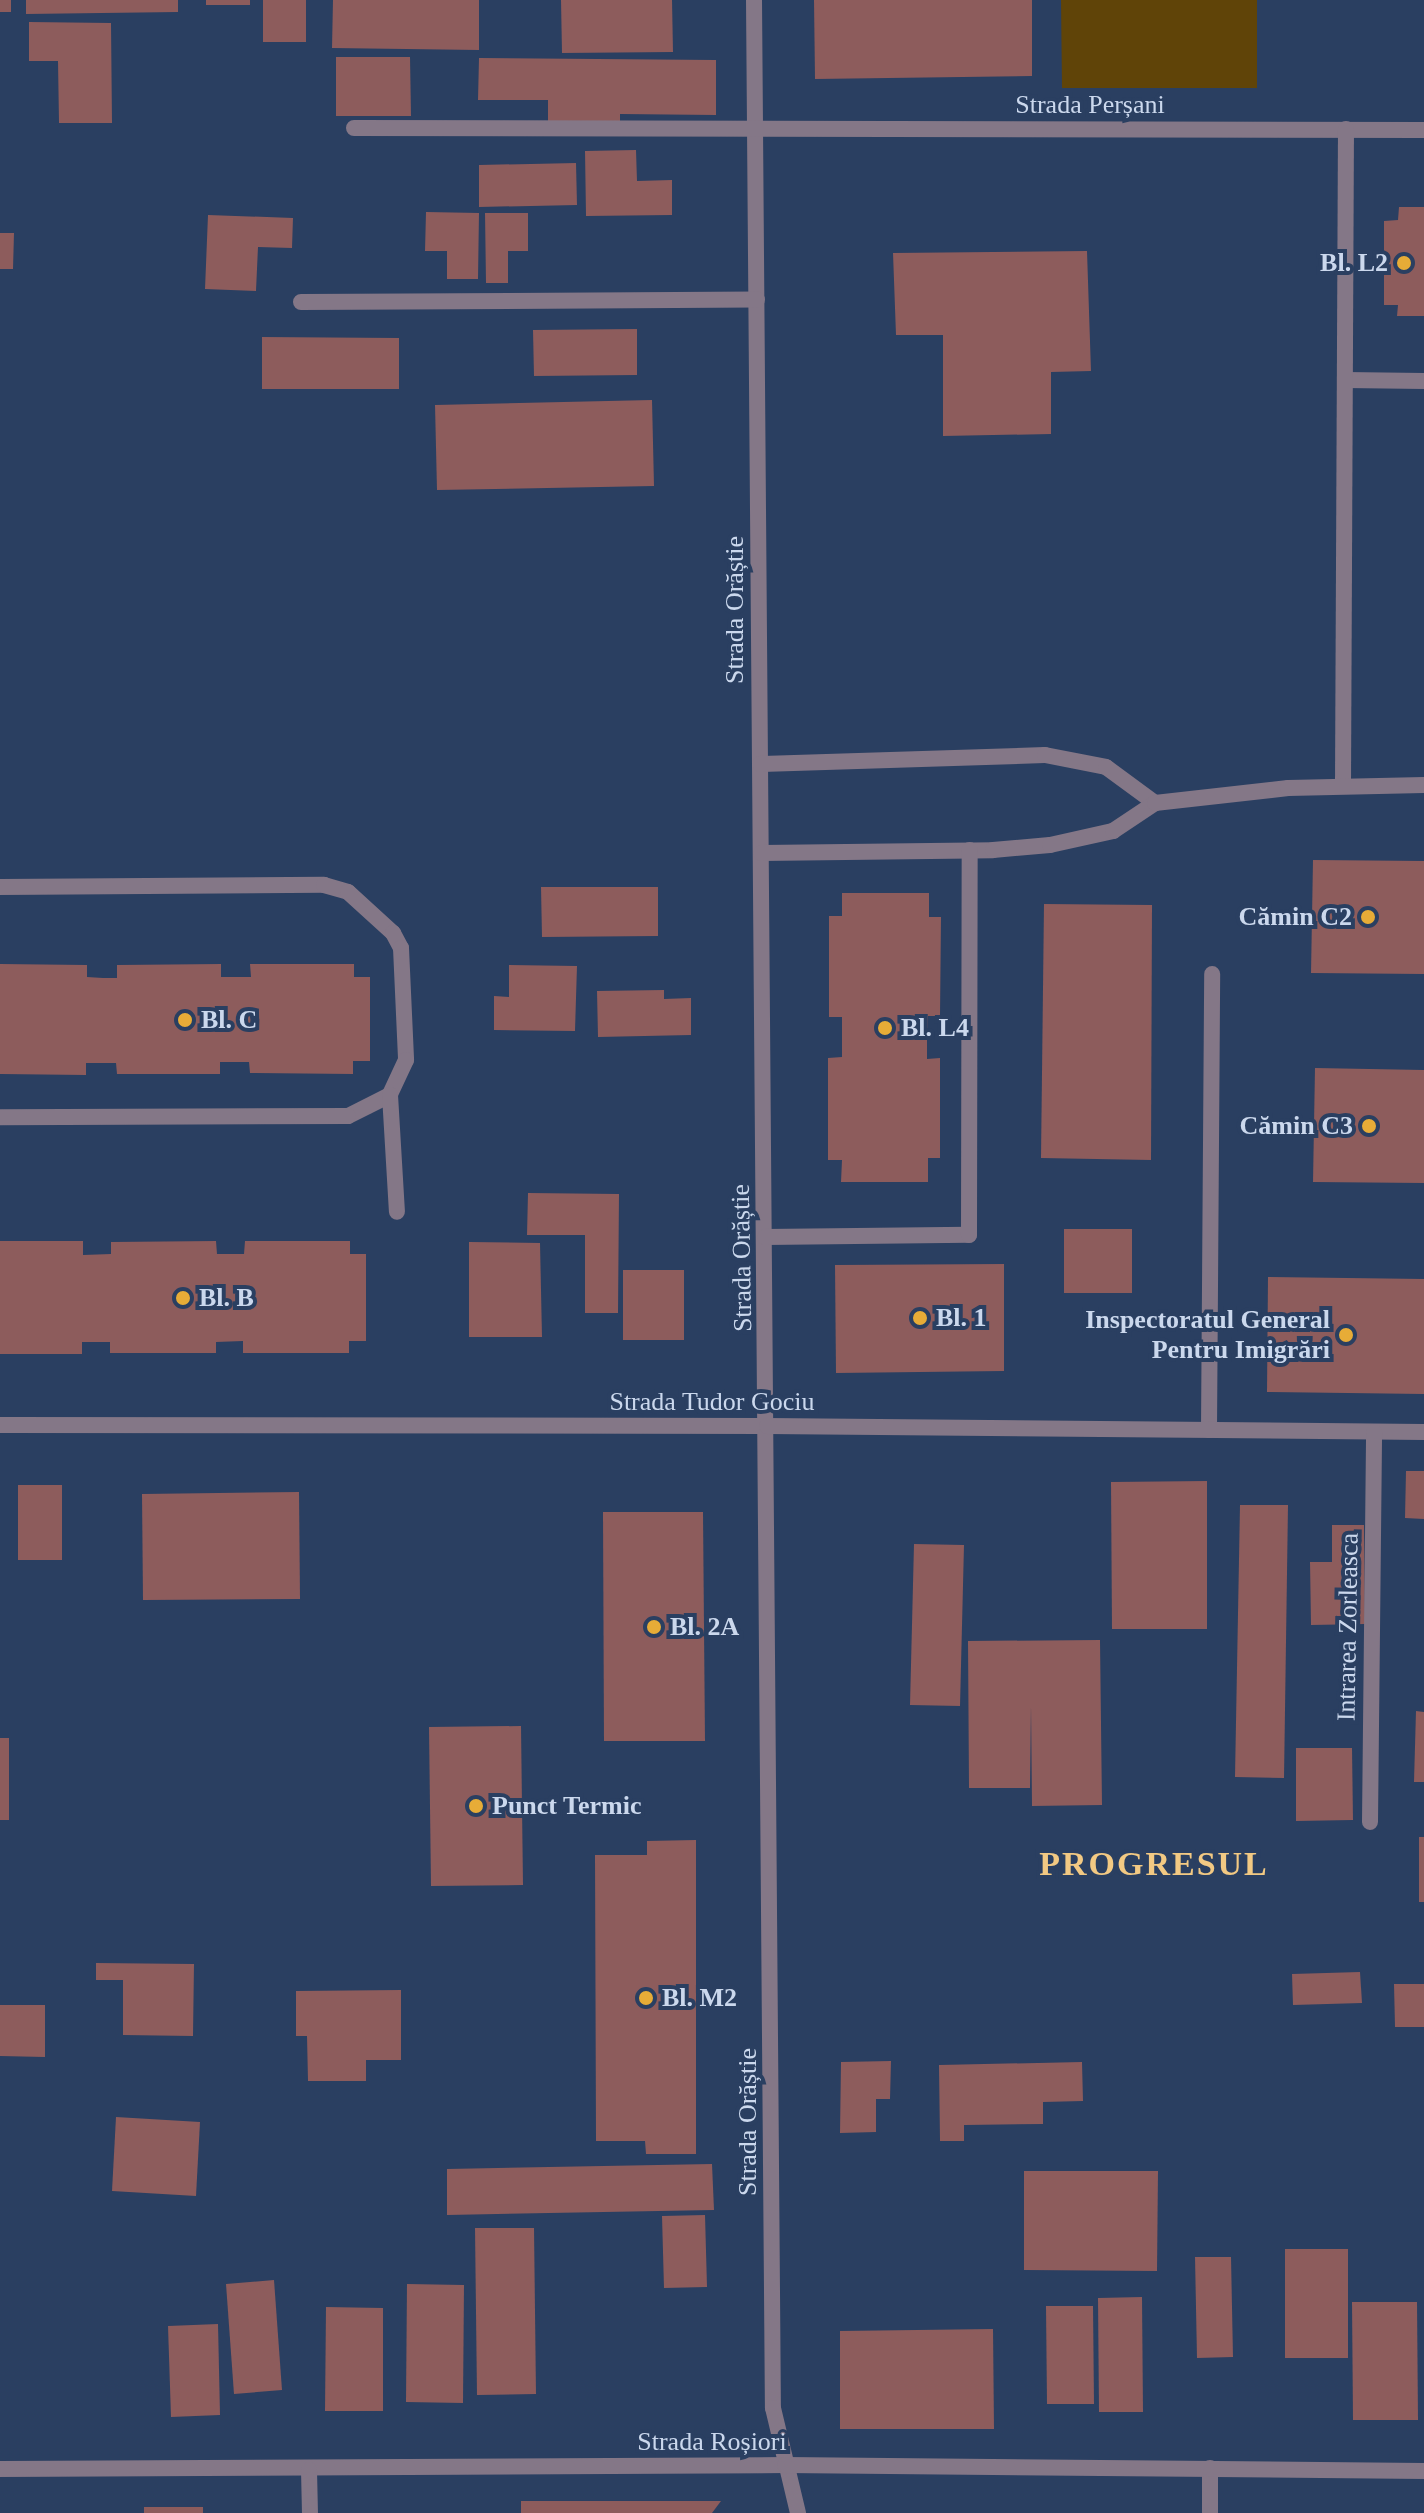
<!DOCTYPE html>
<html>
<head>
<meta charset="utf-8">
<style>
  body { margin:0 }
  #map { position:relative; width:1424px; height:2513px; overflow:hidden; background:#2a3f61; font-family:Georgia,serif }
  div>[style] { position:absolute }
  .green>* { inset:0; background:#604408 }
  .building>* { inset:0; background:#8d5c5c }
  .service>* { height:16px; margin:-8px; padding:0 8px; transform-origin:8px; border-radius:8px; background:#847787 }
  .minor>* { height:16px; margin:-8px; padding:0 8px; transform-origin:8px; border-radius:8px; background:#847787 }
  .dots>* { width:22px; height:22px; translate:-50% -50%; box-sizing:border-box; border:4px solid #2a3f61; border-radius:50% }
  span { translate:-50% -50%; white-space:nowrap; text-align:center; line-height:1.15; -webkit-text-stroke:8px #2a3f61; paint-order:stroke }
  .street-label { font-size:26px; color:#cbd8ed }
  .poi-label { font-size:26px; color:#cbd8ed; font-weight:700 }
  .right { translate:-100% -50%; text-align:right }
  .left { translate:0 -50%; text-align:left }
  .district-label { font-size:34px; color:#f2c983; font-weight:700; letter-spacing:2px }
</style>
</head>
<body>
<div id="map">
  <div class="green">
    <div style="clip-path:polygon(1061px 0,1257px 0,1257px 88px,1062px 88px)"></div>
  </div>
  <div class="building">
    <div style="clip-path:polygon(0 0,11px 0,11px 12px,0 12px)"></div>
    <div style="clip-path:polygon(26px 0,178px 0,178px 12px,26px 14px)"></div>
    <div style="clip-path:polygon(206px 0,250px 0,250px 5px,206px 5px)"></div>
    <div style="clip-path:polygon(263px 0,306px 0,306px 42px,263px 42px)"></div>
    <div style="clip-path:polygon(333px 0,479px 0,479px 50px,332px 48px)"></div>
    <div style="clip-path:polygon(561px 0,672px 0,673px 52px,562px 53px)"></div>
    <div style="clip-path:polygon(814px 0,1032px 0,1032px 76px,815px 79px)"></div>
    <div style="clip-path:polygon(29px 22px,111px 23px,112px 123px,59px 123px,58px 61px,29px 61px)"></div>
    <div style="clip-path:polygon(336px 57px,410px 57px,411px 116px,336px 116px)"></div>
    <div style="clip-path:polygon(479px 58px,716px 60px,716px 115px,620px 114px,620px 123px,548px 122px,548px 100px,478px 100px)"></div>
    <div style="clip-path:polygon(636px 150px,637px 181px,672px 180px,672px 215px,586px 216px,585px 151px)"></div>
    <div style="clip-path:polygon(576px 163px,577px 205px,479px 207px,479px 165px)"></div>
    <div style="clip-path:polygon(1399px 207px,1424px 207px,1424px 316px,1397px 316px,1398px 305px,1384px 305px,1384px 221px,1398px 220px)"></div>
    <div style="clip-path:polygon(426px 212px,479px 213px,478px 279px,447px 279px,447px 251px,425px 251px)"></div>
    <div style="clip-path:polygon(485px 213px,528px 213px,528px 251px,508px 251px,508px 283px,486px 283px)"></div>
    <div style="clip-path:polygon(208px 215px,293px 218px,292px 248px,258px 247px,256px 291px,205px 289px)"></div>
    <div style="clip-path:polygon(0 233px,14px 233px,13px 269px,0 269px)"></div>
    <div style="clip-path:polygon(1087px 251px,1091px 371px,1051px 372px,1051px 434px,943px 436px,943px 335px,896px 335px,893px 253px)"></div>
    <div style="clip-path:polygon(637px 329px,637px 375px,534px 376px,533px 330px)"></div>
    <div style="clip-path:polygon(262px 337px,399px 338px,399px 389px,262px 389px)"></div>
    <div style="clip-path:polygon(652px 400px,654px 486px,437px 490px,435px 405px)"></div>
    <div style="clip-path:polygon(1313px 860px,1424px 861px,1424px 974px,1311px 973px)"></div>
    <div style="clip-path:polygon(541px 887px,658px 887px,658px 936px,542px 937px)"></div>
    <div style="clip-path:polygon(842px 893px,929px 893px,929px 917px,941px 917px,940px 1016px,928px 1016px,927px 1038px,927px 1059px,940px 1058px,940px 1158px,928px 1158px,928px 1182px,841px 1182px,842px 1160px,828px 1160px,828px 1058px,842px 1057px,842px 1017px,829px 1017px,829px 916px,842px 916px)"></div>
    <div style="clip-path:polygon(1044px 904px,1152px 905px,1151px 1160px,1041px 1158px)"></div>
    <div style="clip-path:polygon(0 964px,87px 965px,87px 977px,103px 978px,117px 978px,117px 965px,221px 964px,221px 977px,251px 977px,250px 964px,354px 964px,354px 977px,370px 977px,370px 1061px,353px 1061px,353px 1074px,250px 1073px,249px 1062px,220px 1062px,220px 1074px,117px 1074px,116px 1063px,86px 1063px,86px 1075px,0 1074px)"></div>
    <div style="clip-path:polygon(509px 965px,577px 966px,575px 1031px,494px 1030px,494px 996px,509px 997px)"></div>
    <div style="clip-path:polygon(664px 990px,664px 999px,691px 998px,691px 1035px,598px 1037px,597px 991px)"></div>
    <div style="clip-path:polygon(1315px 1068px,1424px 1070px,1424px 1183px,1313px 1182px)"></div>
    <div style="clip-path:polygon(528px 1193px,619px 1194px,618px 1313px,585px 1313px,585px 1235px,527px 1235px)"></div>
    <div style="clip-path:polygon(1064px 1229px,1132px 1229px,1132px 1293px,1064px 1293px)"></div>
    <div style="clip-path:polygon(0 1241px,83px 1241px,83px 1255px,111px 1254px,111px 1242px,216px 1241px,217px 1254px,244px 1254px,245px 1241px,350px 1241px,350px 1254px,366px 1254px,366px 1341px,349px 1341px,349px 1353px,243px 1353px,243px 1341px,216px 1342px,216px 1353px,110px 1353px,110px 1342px,82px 1342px,82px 1354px,0 1354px)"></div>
    <div style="clip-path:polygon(469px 1242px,540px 1243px,542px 1337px,469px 1337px)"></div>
    <div style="clip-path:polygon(1004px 1264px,1004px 1371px,836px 1373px,835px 1265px)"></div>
    <div style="clip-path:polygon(623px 1270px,684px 1270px,684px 1340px,623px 1340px)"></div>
    <div style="clip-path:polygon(1268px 1277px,1424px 1279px,1424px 1394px,1267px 1392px)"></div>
    <div style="clip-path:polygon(1406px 1471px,1424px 1471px,1424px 1519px,1405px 1518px)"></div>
    <div style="clip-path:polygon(1207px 1481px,1207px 1629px,1112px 1629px,1111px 1482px)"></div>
    <div style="clip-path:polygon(18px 1485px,62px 1485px,62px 1560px,18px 1560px)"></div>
    <div style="clip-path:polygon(299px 1492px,300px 1599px,143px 1600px,142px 1494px)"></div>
    <div style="clip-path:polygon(1240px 1505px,1288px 1505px,1284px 1778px,1235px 1777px)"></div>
    <div style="clip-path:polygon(603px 1512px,703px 1512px,705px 1741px,604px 1741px)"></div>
    <div style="clip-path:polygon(1332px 1525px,1364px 1525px,1365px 1624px,1311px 1625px,1310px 1562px,1332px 1562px)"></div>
    <div style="clip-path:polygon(914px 1544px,964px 1545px,960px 1706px,910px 1705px)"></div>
    <div style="clip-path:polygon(1100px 1640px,1102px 1805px,1032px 1806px,1031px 1706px,1030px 1788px,969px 1788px,968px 1641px)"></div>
    <div style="clip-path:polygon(1416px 1711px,1424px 1712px,1424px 1782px,1414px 1782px)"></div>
    <div style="clip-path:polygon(521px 1726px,523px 1885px,431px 1886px,429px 1727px)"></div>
    <div style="clip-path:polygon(0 1738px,9px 1738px,9px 1820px,0 1820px)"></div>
    <div style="clip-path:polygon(1296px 1748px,1352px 1748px,1353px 1820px,1296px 1821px)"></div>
    <div style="clip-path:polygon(1419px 1837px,1424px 1837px,1424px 1902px,1419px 1902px)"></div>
    <div style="clip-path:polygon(696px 1840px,696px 2154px,646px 2154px,645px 2141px,596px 2141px,595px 1855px,647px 1855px,647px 1841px)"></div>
    <div style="clip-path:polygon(96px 1963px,194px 1964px,193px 2036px,123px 2035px,123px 1980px,96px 1980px)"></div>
    <div style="clip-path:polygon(1360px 1972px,1362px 2003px,1293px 2005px,1292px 1974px)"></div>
    <div style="clip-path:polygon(1394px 1984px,1424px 1984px,1424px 2027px,1395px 2027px)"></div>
    <div style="clip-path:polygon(401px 1990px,401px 2060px,366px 2060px,366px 2081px,308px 2081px,307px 2036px,296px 2036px,296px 1991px)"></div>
    <div style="clip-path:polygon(0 2005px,45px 2005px,45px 2057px,0 2056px)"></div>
    <div style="clip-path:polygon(891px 2061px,890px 2099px,876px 2099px,876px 2132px,840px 2133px,841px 2062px)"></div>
    <div style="clip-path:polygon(1082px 2062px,1083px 2101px,1043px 2102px,1043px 2124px,964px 2125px,964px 2141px,940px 2141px,939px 2065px)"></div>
    <div style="clip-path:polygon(116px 2117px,200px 2122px,196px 2196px,112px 2191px)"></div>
    <div style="clip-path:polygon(712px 2164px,714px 2210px,447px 2215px,447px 2169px)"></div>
    <div style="clip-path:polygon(1024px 2171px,1158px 2171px,1157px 2271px,1024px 2270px)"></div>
    <div style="clip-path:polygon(705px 2215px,707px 2287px,664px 2288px,662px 2216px)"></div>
    <div style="clip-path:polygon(475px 2228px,534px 2228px,536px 2394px,477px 2395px)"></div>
    <div style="clip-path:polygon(1285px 2249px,1348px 2249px,1348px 2358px,1285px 2358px)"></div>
    <div style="clip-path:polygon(1195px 2257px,1231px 2257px,1233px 2357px,1197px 2358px)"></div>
    <div style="clip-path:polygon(274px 2280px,282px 2390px,234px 2394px,226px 2284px)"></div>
    <div style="clip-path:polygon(407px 2284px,464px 2285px,463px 2403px,406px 2402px)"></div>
    <div style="clip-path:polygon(1142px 2297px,1143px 2412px,1099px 2412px,1098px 2298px)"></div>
    <div style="clip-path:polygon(1352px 2302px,1417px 2302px,1418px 2420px,1353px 2420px)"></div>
    <div style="clip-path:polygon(1046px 2306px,1093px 2306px,1094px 2404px,1047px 2404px)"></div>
    <div style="clip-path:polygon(326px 2307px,383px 2308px,383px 2411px,325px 2411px)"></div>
    <div style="clip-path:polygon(218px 2324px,220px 2415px,171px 2417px,168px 2326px)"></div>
    <div style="clip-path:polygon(993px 2329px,994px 2429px,840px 2429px,840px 2331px)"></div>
    <div style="clip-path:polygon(521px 2501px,721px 2501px,712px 2513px,521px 2513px)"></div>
    <div style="clip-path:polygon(144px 2507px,203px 2507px,203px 2513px,144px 2513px)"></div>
  </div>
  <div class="service">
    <div style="left:1209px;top:1430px;width:456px;rotate:-89.6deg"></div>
  </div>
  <div class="minor">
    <div style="left:754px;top:0;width:2408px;rotate:89.55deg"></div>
    <div style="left:773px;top:2408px;width:108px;rotate:76.6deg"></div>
    <div style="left:354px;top:128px;width:1070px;rotate:0.11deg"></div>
    <div style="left:301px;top:302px;width:456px;rotate:-0.3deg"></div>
    <div style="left:1345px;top:380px;width:79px;rotate:0.7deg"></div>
    <div style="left:760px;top:764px;width:285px;rotate:-1.8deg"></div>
    <div style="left:1045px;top:755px;width:62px;rotate:11.1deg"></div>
    <div style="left:1106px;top:767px;width:61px;rotate:36.3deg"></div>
    <div style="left:1343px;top:785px;width:656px;rotate:-89.74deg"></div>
    <div style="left:761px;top:853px;width:232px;rotate:-0.7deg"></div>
    <div style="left:993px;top:850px;width:57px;rotate:-5deg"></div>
    <div style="left:1050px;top:845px;width:65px;rotate:-12.5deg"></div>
    <div style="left:1113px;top:831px;width:50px;rotate:-33.7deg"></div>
    <div style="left:1155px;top:803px;width:134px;rotate:-6.4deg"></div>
    <div style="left:1288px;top:788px;width:136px;rotate:-1.3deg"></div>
    <div style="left:0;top:887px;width:324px;rotate:-0.4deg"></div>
    <div style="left:324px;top:885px;width:25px;rotate:16deg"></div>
    <div style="left:348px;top:892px;width:61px;rotate:42.3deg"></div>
    <div style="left:393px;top:933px;width:17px;rotate:62deg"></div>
    <div style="left:401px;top:948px;width:112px;rotate:87.4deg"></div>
    <div style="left:406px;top:1060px;width:38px;rotate:115deg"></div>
    <div style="left:390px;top:1095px;width:47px;rotate:153.4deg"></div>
    <div style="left:348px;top:1116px;width:348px;rotate:179.8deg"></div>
    <div style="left:390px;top:1095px;width:117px;rotate:86.6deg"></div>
    <div style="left:765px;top:1237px;width:204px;rotate:-0.6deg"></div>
    <div style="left:969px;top:1235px;width:385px;rotate:-89.9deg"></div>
    <div style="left:0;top:1425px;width:767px;rotate:0.07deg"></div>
    <div style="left:767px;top:1426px;width:657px;rotate:0.52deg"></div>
    <div style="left:1370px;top:1822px;width:390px;rotate:-89.4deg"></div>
    <div style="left:1210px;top:2468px;width:45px;rotate:90deg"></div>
    <div style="left:0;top:2469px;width:785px;rotate:-0.29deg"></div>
    <div style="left:785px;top:2465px;width:639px;rotate:0.54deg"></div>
    <div style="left:309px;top:2470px;width:43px;rotate:88.7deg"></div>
  </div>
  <div class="dots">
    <div style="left:1404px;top:263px;background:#e7ac37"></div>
    <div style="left:1368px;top:917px;background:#e7ac37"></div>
    <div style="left:185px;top:1020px;background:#e7ac37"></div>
    <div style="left:885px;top:1028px;background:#e7ac37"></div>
    <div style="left:1369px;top:1126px;background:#e7ac37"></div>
    <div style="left:183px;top:1298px;background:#e7ac37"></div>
    <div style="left:920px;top:1318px;background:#e7ac37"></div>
    <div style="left:1346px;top:1335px;background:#e7ac37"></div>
    <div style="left:654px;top:1627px;background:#e7ac37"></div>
    <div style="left:476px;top:1806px;background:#e7ac37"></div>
    <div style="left:646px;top:1998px;background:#e7ac37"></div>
  </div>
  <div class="street-label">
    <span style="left:1090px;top:105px">Strada Perșani</span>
    <span style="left:735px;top:610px;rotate:-90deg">Strada Orăștie</span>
    <span style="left:742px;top:1258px;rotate:-91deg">Strada Orăștie</span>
    <span style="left:712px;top:1402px">Strada Tudor Gociu</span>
    <span style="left:1348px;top:1627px;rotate:-89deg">Intrarea Zorleasca</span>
    <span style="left:748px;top:2122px;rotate:-90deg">Strada Orăștie</span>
    <span style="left:712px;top:2442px">Strada Roșiori</span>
  </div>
  <div class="poi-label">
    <span class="right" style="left:1388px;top:263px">Bl. L2</span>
    <span class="right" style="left:1352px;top:917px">Cămin C2</span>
    <span class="left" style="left:201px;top:1020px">Bl. C</span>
    <span class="left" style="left:901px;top:1028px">Bl. L4</span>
    <span class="right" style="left:1353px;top:1126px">Cămin C3</span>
    <span class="left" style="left:199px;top:1298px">Bl. B</span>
    <span class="left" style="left:936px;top:1318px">Bl. 1</span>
    <span class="right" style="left:1330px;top:1335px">Inspectoratul General<br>Pentru Imigrări</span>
    <span class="left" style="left:670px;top:1627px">Bl. 2A</span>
    <span class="left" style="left:492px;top:1806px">Punct Termic</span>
    <span class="left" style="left:662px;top:1998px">Bl. M2</span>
  </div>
  <div class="district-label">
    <span style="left:1154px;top:1864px">PROGRESUL</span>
  </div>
</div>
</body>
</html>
